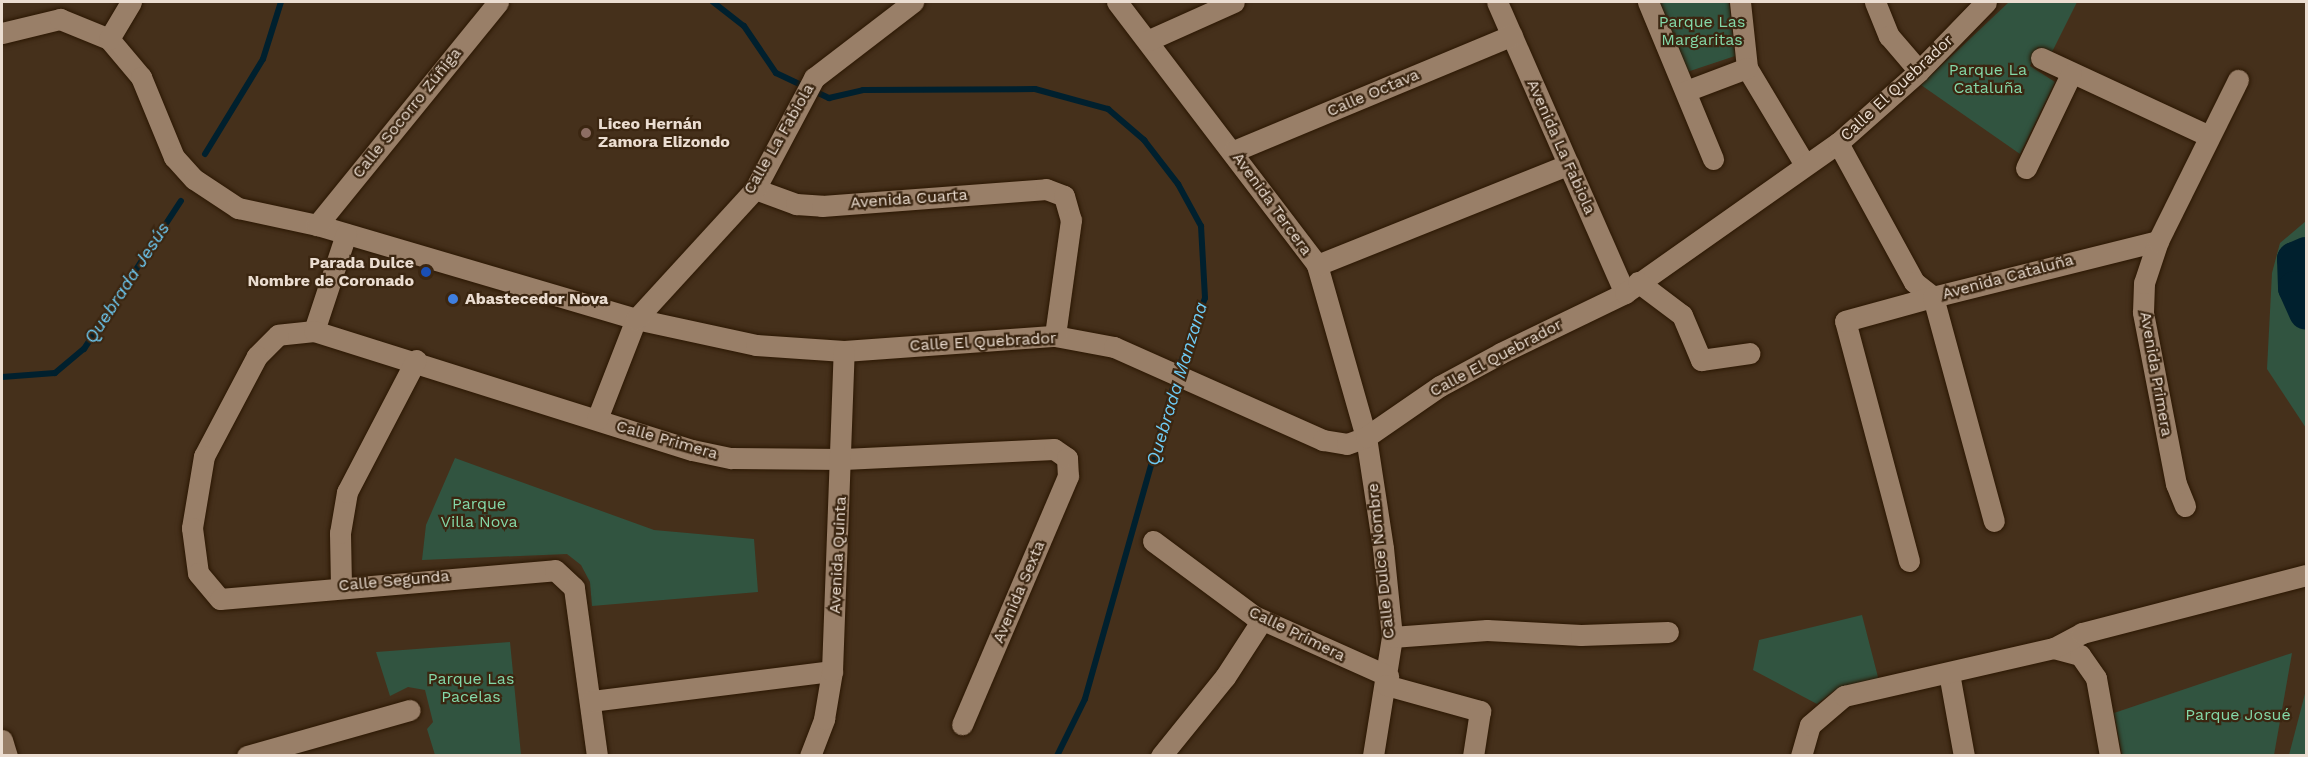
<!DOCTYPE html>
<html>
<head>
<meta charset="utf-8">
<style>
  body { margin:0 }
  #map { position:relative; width:2308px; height:757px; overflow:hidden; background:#45301b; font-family:"Work Sans",sans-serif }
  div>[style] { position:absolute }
  .green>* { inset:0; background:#315440 }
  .stream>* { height:6px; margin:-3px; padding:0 3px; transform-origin:3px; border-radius:3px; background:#00202e }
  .river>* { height:34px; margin:-17px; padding:0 17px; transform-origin:17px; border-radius:17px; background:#00202e }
  .roads { filter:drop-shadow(0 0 2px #2b1703) drop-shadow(0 0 2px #2b1703) }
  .minor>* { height:21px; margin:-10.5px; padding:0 10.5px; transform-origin:10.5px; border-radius:10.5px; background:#997f68 }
  .dots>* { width:16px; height:16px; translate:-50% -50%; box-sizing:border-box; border:3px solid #3b2611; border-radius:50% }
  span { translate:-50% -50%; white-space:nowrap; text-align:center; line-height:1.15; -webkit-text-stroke:4.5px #3b2611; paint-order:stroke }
  .park-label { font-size:16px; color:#84d8a8 }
  .street-label { font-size:16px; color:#ebddd1 }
  .poi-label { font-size:16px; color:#ebddd1; font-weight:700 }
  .left { translate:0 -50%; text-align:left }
  .right { translate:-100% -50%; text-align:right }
  .water-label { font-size:18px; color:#6eccf6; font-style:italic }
  .frame { position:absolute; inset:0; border:3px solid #ebddd1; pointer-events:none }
</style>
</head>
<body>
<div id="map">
  <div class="green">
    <div style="clip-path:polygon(1658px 2px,1729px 2px,1735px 56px,1687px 72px)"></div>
    <div style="clip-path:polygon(2009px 2px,2077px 2px,2051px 54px,2038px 47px,2030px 66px,2055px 82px,2020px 154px,1921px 85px)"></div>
    <div style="clip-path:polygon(2306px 221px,2306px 428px,2267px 369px,2272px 273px,2280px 243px)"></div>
    <div style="clip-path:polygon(455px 458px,654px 530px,754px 539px,758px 592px,592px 606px,590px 582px,581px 565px,567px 554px,422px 560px,426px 525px)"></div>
    <div style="clip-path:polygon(1862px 615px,1879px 681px,1834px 691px,1817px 704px,1753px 670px,1759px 640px)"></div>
    <div style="clip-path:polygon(510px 642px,521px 755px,435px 755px,427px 729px,433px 722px,425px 690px,408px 687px,390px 696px,376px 652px)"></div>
    <div style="clip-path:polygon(2292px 653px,2274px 755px,2122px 755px,2114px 713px)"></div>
    <div style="clip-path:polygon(2306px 690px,2306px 755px,2289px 755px)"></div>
  </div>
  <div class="stream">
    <div style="left:713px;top:2px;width:39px;rotate:38deg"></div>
    <div style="left:744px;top:26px;width:57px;rotate:55.8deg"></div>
    <div style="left:776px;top:73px;width:59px;rotate:25.3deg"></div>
    <div style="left:829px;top:98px;width:35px;rotate:-13deg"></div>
    <div style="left:863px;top:90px;width:172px;rotate:-0.3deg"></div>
    <div style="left:1035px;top:89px;width:76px;rotate:15.3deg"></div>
    <div style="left:1108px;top:109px;width:48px;rotate:40.7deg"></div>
    <div style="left:1144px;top:140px;width:56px;rotate:52.3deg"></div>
    <div style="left:1178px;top:184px;width:48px;rotate:61.3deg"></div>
    <div style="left:1201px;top:226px;width:72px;rotate:86.8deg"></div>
    <div style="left:1205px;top:298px;width:77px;rotate:110.6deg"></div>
    <div style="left:1178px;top:370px;width:342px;rotate:105.8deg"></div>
    <div style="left:1085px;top:699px;width:64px;rotate:116.2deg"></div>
    <div style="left:205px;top:154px;width:111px;rotate:-58.6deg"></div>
    <div style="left:263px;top:59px;width:60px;rotate:-72.5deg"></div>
    <div style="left:2px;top:377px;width:53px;rotate:-4.3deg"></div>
    <div style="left:55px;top:373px;width:38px;rotate:-40deg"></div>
    <div style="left:84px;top:349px;width:177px;rotate:-56.8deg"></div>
  </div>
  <div class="river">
    <div style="left:2306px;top:254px;width:13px;rotate:157deg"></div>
    <div style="left:2294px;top:259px;width:29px;rotate:88deg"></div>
    <div style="left:2295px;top:288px;width:27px;rotate:66deg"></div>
  </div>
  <div class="roads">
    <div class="minor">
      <div style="left:1117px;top:2px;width:330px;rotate:52.7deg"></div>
      <div style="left:1317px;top:265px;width:179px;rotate:74.1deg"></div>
      <div style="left:1366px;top:437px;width:112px;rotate:81.3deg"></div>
      <div style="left:1383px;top:548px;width:89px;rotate:84.2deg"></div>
      <div style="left:1392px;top:637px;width:121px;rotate:99.1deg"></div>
      <div style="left:1497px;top:2px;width:318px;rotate:66.3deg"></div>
      <div style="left:1648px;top:2px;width:170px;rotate:67.5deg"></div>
      <div style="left:1740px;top:2px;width:66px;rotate:83.9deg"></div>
      <div style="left:1747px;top:68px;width:113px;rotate:59.1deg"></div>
      <div style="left:1875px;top:2px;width:37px;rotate:68deg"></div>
      <div style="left:1889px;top:36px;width:46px;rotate:49.4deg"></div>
      <div style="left:2px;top:33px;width:60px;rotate:-13.6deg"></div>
      <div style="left:60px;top:19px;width:53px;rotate:22.2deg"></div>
      <div style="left:109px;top:39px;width:50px;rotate:49.9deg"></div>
      <div style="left:141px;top:77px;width:87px;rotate:67.6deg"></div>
      <div style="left:174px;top:157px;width:30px;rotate:48deg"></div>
      <div style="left:194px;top:179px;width:53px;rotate:33.4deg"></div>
      <div style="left:238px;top:208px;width:81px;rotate:12.1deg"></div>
      <div style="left:317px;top:225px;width:333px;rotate:16.4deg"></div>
      <div style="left:636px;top:319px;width:123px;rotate:12.2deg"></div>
      <div style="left:756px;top:345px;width:88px;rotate:3.9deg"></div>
      <div style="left:844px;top:351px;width:212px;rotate:-4.1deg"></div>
      <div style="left:1055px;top:336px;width:60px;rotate:10.6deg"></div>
      <div style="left:1114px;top:347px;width:229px;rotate:24deg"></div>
      <div style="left:1323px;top:440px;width:24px;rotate:9deg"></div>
      <div style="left:1347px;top:444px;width:20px;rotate:-20deg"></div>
      <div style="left:1366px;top:437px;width:90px;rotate:-34.6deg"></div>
      <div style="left:1440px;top:386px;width:69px;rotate:-28.4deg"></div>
      <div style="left:1501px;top:353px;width:138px;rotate:-25.8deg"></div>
      <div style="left:1625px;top:293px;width:261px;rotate:-35.2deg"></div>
      <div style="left:1838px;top:143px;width:108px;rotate:-41.6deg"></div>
      <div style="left:1919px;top:71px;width:96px;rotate:-45.8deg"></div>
      <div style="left:109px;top:39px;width:43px;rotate:-59.3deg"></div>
      <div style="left:1149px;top:40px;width:93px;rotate:-24.1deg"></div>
      <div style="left:2041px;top:58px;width:185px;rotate:24.9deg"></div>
      <div style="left:1686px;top:91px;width:65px;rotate:-20.7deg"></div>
      <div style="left:1838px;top:143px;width:158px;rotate:61.3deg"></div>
      <div style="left:1914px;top:282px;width:24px;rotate:38deg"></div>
      <div style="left:1933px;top:297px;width:232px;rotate:-14deg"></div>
      <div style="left:1234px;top:151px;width:301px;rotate:-22.6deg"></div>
      <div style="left:2026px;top:168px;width:104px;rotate:-64.4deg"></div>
      <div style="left:755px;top:189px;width:44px;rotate:20.1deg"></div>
      <div style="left:796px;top:204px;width:26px;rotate:4deg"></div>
      <div style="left:822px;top:206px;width:225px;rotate:-4.3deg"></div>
      <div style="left:1046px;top:189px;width:19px;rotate:21deg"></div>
      <div style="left:1064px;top:196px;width:25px;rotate:74deg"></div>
      <div style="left:1071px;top:220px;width:117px;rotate:97.9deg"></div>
      <div style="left:317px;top:225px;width:287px;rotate:-50.9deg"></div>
      <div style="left:346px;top:234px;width:102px;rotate:108.3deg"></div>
      <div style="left:314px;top:331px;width:36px;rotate:174deg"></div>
      <div style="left:278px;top:335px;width:30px;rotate:135deg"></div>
      <div style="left:257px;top:356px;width:113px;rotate:117.9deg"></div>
      <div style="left:204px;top:456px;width:73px;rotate:99.5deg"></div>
      <div style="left:192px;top:528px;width:45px;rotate:82.4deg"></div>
      <div style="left:198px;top:573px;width:34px;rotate:50deg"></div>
      <div style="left:220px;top:599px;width:336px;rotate:-4.9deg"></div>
      <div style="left:555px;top:570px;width:26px;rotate:43deg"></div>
      <div style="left:574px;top:588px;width:170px;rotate:82.2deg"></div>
      <div style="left:1317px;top:265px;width:271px;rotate:-21.8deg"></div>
      <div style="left:1638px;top:282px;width:55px;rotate:36.9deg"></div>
      <div style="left:1682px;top:315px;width:49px;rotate:67.1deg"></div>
      <div style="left:1701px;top:360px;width:49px;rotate:-8.1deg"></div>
      <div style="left:314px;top:331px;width:396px;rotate:17.5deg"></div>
      <div style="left:692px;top:450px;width:40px;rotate:12deg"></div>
      <div style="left:731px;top:458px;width:112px;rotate:0.5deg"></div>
      <div style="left:843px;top:459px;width:211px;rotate:-2.7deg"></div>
      <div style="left:1054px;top:449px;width:16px;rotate:35deg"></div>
      <div style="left:1067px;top:458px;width:18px;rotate:87deg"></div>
      <div style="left:1068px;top:476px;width:270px;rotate:113.1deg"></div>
      <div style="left:597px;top:419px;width:107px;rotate:-68.7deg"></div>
      <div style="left:636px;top:319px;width:176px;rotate:-47.5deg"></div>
      <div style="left:755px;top:189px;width:126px;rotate:-62deg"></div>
      <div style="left:814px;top:78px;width:125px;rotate:-37.5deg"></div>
      <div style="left:2185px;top:506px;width:24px;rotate:-112deg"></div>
      <div style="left:2176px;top:484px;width:175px;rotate:-100.9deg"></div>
      <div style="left:2143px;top:312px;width:29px;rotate:-88deg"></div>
      <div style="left:2144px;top:283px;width:44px;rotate:-71.6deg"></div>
      <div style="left:2158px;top:241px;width:180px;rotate:-63.6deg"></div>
      <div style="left:1153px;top:541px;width:126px;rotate:36.6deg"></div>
      <div style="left:1254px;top:616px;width:147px;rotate:24.1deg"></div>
      <div style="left:1909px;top:561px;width:248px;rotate:-104.9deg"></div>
      <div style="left:1845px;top:321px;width:91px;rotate:-15.3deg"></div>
      <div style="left:1933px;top:297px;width:232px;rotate:74.8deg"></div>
      <div style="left:341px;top:586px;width:53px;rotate:-91.1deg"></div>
      <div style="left:340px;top:533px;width:42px;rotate:-80.3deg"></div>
      <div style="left:347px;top:492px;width:149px;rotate:-62.4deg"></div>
      <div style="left:1392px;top:637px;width:95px;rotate:-4.2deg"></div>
      <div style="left:1487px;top:630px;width:94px;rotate:3deg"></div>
      <div style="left:1581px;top:635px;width:87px;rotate:-2deg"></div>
      <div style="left:2054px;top:648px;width:27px;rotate:15deg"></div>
      <div style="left:2080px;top:655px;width:28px;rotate:55deg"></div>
      <div style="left:2096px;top:678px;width:79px;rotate:79.8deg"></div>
      <div style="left:1949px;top:673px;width:84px;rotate:79.8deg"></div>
      <div style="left:1386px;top:685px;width:98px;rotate:15.5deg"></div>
      <div style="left:1480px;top:711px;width:46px;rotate:98.8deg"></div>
      <div style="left:591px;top:701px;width:243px;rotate:-7.1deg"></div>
      <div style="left:2px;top:740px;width:17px;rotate:73deg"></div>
      <div style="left:247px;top:756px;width:169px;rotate:-15.8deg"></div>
      <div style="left:810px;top:756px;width:40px;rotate:-69deg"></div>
      <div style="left:824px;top:719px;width:49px;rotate:-80.5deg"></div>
      <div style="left:832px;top:671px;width:320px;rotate:-87.9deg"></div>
      <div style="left:1161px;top:756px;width:102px;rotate:-51deg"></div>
      <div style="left:1225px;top:677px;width:68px;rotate:-57deg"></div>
      <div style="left:1801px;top:756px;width:32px;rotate:-74deg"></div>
      <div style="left:1810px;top:725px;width:45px;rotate:-40.5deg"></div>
      <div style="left:1844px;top:696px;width:215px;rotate:-12.9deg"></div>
      <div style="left:2054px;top:648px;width:32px;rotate:-28deg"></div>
      <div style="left:2082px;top:633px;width:231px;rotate:-14.5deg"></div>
    </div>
  </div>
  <div class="dots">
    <div style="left:586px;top:133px;background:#8d6e63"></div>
    <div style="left:426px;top:272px;background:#1a4fb4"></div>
    <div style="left:453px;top:299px;background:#3f7fe0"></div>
  </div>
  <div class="park-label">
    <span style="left:1702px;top:31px">Parque Las<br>Margaritas</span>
    <span style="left:1988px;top:79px">Parque La<br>Cataluña</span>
    <span style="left:479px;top:513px">Parque<br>Villa Nova</span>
    <span style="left:471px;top:688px">Parque Las<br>Pacelas</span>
    <span style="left:2238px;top:715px">Parque Josué</span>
  </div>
  <div class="street-label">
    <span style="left:1897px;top:88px;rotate:-43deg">Calle El Quebrador</span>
    <span style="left:1373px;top:93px;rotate:-23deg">Calle Octava</span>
    <span style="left:407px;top:113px;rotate:-51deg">Calle Socorro Zúñiga</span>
    <span style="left:779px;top:139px;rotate:-60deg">Calle La Fabiola</span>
    <span style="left:1561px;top:147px;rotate:66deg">Avenida La Fabiola</span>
    <span style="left:909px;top:199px;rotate:-4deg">Avenida Cuarta</span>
    <span style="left:1272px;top:204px;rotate:54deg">Avenida Tercera</span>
    <span style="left:2008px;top:277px;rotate:-15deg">Avenida Cataluña</span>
    <span style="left:983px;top:342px;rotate:-3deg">Calle El Quebrador</span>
    <span style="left:1496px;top:358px;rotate:-28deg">Calle El Quebrador</span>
    <span style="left:2156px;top:374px;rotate:80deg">Avenida Primera</span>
    <span style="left:667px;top:440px;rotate:16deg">Calle Primera</span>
    <span style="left:838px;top:555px;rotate:-87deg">Avenida Quinta</span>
    <span style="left:1381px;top:561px;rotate:-96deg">Calle Dulce Nombre</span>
    <span style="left:394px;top:581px;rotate:-5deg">Calle Segunda</span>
    <span style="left:1019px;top:592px;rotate:-67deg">Avenida Sexta</span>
    <span style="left:1297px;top:634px;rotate:26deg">Calle Primera</span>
  </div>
  <div class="poi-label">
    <span class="left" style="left:598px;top:133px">Liceo Hernán<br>Zamora Elizondo</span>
    <span class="right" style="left:414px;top:272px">Parada Dulce<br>Nombre de Coronado</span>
    <span class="left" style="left:465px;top:299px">Abastecedor Nova</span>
  </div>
  <div class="water-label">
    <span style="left:127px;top:283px;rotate:-57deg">Quebrada Jesús</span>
    <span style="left:1177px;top:384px;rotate:-73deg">Quebrada Manzana</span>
  </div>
  <div class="frame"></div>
</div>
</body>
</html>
